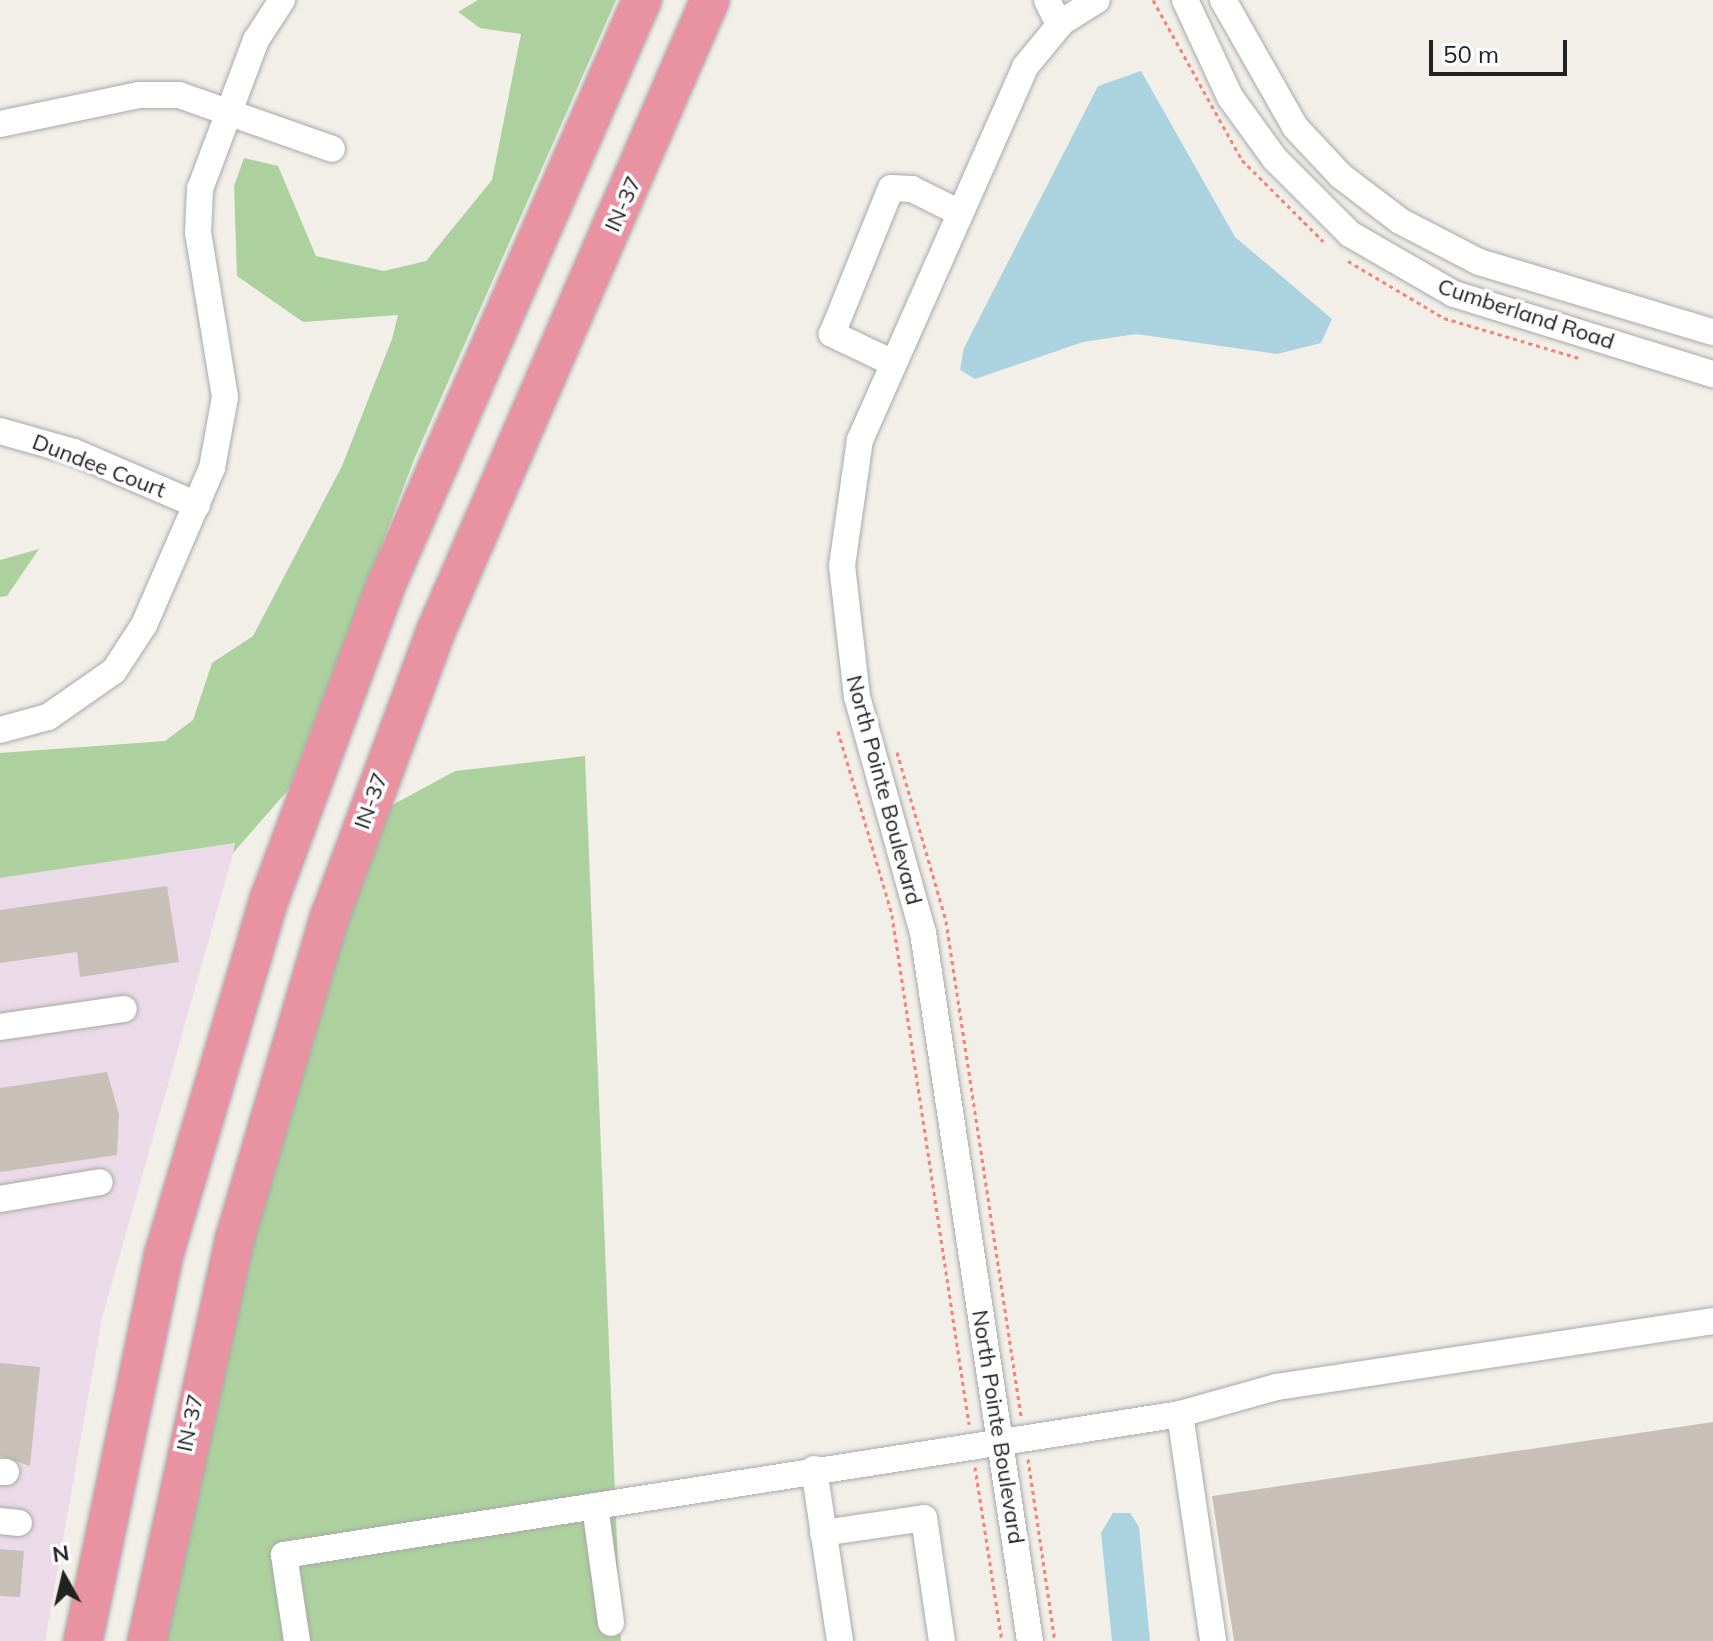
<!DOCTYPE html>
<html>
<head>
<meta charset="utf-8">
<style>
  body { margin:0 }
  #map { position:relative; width:1713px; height:1641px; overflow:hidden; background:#f2efe9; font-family:Mulish,sans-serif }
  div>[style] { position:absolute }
  .industrial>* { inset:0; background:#ebdbe8 }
  .forest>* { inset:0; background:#add19e }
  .water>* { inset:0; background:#aad3df }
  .building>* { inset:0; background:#c7bfb8 }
  .path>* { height:3px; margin-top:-1.5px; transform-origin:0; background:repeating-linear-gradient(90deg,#fa8072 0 4px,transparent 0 8px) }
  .roads { filter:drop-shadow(0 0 2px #a9a9a9) drop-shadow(0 0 2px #a9a9a9) }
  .minor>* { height:26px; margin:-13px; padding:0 13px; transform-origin:13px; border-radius:13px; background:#fff }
  .highway>* { height:38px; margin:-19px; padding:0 19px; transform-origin:19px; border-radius:19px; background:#e892a2 }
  span { translate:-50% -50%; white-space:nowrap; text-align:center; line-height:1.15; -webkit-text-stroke:7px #fff; paint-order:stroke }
  .street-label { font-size:22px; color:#222 }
  .north { position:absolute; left:24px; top:1537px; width:80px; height:80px; -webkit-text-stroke:6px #fff; paint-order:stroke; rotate:352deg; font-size:22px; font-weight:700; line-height:32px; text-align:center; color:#222 }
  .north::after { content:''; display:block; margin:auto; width:28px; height:36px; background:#222; clip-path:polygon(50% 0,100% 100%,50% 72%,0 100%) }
  .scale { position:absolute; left:1429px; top:40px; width:138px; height:36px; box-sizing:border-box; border:4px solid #222; border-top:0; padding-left:10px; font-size:24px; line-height:28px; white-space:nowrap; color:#222; -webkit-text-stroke:6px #fff; paint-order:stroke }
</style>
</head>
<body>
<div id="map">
  <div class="industrial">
    <div style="clip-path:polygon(236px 843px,102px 1318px,45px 1641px,0 1641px,0 878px)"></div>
  </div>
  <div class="forest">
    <div style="clip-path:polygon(478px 0,616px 0,415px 457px,289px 789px,233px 853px,235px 843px,0 878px,0 753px,165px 741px,193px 720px,212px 663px,253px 636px,342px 466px,392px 339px,398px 315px,303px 322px,237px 276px,234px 186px,244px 158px,278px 166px,316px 256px,384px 271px,426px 261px,492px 180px,521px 34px,480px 28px,458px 12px)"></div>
    <div style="clip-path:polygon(39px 549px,7px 596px,0 597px,0 560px)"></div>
    <div style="clip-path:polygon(585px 756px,621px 1641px,157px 1641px,207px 1353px,363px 821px,455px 771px)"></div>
  </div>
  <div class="water">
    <div style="clip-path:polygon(1141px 71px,1235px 237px,1332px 319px,1321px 343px,1277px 354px,1136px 334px,1083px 342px,975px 379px,960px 370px,964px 348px,1098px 86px)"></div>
    <div style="clip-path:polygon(1113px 1513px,1130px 1513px,1139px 1527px,1150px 1641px,1112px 1641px,1101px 1533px)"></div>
  </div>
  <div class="building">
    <div style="clip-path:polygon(167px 886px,179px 962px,80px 977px,77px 952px,0 963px,0 910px)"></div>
    <div style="clip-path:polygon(107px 1072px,119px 1114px,117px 1155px,0 1172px,0 1088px)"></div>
    <div style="clip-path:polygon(0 1363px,40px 1367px,30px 1466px,0 1456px)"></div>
    <div style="clip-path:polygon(1713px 1422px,1713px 1641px,1234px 1641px,1212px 1496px)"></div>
    <div style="clip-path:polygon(0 1549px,24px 1551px,20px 1597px,0 1596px)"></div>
  </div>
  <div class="path">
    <div style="left:1153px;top:0;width:183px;rotate:60.9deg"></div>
    <div style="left:1242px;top:160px;width:115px;rotate:45deg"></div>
    <div style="left:1348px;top:261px;width:112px;rotate:30.7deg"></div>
    <div style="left:1444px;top:318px;width:141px;rotate:16.5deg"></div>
    <div style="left:838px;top:731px;width:192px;rotate:73.6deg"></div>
    <div style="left:892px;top:915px;width:515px;rotate:81.4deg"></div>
    <div style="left:897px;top:752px;width:176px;rotate:73.8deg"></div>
    <div style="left:946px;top:921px;width:501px;rotate:81.38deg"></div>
    <div style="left:1028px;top:1459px;width:184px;rotate:81.6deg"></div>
    <div style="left:975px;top:1467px;width:176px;rotate:81.2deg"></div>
  </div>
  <div class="roads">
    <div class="minor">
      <div style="left:1047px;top:0;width:28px;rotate:64deg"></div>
      <div style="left:1185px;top:0;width:107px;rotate:65.1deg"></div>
      <div style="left:1230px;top:97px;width:77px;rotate:54deg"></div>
      <div style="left:1275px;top:159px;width:106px;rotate:45deg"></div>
      <div style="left:1350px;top:234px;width:120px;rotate:30deg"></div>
      <div style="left:1454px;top:294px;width:271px;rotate:17.2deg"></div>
      <div style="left:1223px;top:0;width:146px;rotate:60.4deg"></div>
      <div style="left:1295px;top:127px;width:67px;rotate:46.8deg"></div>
      <div style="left:1341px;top:176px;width:74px;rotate:37.3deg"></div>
      <div style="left:1400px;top:221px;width:89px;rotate:27.4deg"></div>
      <div style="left:1479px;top:262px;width:244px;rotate:16.7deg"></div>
      <div style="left:0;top:124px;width:142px;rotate:-11.8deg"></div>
      <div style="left:139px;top:95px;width:40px"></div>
      <div style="left:179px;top:95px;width:162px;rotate:19.4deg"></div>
      <div style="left:893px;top:363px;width:68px;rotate:-154.6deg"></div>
      <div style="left:832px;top:334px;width:157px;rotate:-68deg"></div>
      <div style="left:891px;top:188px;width:21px;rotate:3deg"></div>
      <div style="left:912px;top:189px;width:54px;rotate:26.6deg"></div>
      <div style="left:0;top:431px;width:77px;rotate:15.8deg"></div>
      <div style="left:74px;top:452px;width:134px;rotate:23.3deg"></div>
      <div style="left:0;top:730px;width:50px;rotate:-15.2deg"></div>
      <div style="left:48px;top:717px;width:80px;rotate:-34.9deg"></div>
      <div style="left:114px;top:671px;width:55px;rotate:-56.9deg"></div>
      <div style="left:144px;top:625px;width:171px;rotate:-66.6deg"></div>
      <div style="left:212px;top:468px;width:72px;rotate:-79.6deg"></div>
      <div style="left:225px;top:397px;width:166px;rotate:-99.3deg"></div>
      <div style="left:198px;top:233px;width:44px;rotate:-87.4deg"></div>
      <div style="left:200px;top:189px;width:159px;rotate:-69.4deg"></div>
      <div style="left:256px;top:40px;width:48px;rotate:-57deg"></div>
      <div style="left:0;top:1027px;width:125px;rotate:-8.3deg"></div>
      <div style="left:0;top:1199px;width:101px;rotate:-9.6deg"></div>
      <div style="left:1180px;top:1414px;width:229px;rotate:81.7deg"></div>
      <div style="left:814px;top:1469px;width:174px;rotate:81.4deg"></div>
      <div style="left:0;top:1472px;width:6px"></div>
      <div style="left:595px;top:1506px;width:118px;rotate:82.2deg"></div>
      <div style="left:0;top:1521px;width:19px;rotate:6deg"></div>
      <div style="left:823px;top:1533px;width:102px;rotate:-8.4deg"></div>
      <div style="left:924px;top:1518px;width:124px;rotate:81.7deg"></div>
      <div style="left:297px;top:1641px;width:87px;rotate:-98.6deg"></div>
      <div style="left:284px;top:1555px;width:907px;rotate:-8.94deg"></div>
      <div style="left:1180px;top:1414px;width:101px;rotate:-15.6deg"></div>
      <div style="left:1277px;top:1387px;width:441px;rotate:-8.6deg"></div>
      <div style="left:1030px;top:1641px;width:716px;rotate:-98.59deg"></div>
      <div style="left:923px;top:933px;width:245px;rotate:-105.6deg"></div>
      <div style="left:857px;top:697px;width:132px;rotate:-96.5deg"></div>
      <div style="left:842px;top:566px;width:127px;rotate:-81.9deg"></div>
      <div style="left:860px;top:440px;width:408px;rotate:-66.1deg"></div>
      <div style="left:1025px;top:67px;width:58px;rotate:-50.6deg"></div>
      <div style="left:1062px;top:22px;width:41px;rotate:-32.2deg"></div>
    </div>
    <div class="highway">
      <div style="left:83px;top:1641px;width:395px;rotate:-78.2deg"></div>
      <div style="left:164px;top:1254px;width:372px;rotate:-73.5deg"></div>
      <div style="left:270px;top:897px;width:333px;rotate:-69.6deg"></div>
      <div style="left:386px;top:585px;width:639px;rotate:-66.37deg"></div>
      <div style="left:147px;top:1641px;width:412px;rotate:-77.7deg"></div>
      <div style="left:235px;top:1238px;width:336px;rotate:-73.6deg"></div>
      <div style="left:330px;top:916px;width:302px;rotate:-69.6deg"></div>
      <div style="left:435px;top:633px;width:690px;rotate:-66.52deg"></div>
    </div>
  </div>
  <div class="street-label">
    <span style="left:623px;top:204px;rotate:-66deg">IN-37</span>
    <span style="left:1526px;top:314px;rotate:18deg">Cumberland Road</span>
    <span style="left:99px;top:466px;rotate:21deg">Dundee Court</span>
    <span style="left:884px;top:790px;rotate:75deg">North Pointe Boulevard</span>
    <span style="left:371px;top:801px;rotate:-70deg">IN-37</span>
    <span style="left:190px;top:1423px;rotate:-78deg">IN-37</span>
    <span style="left:998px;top:1427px;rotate:81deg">North Pointe Boulevard</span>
  </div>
  <div class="north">N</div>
  <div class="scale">50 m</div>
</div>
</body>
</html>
